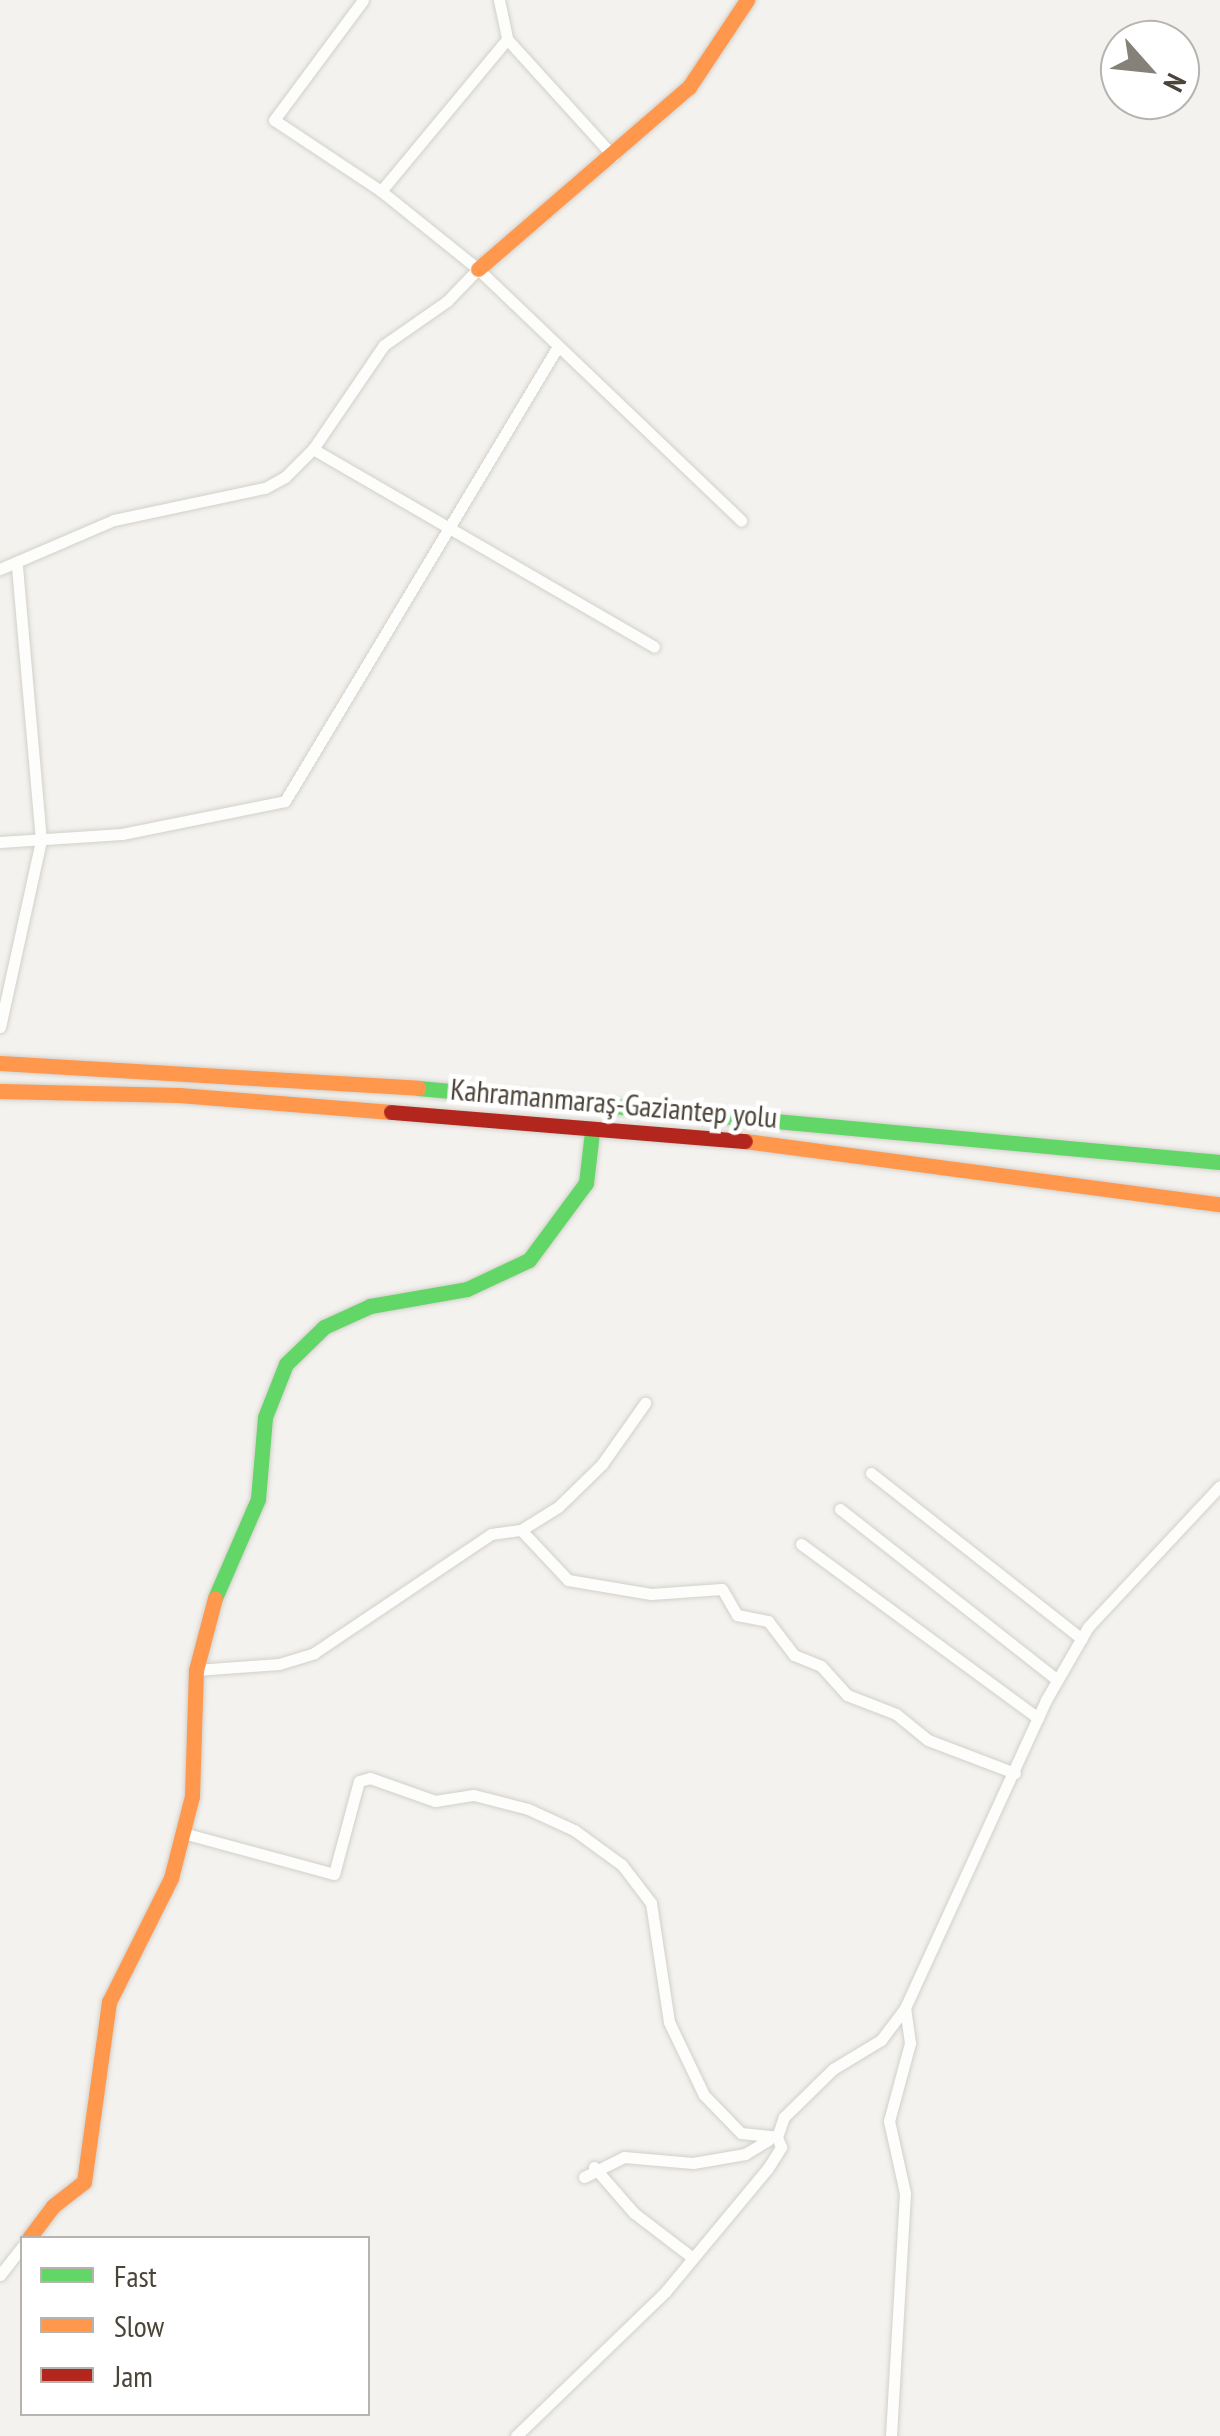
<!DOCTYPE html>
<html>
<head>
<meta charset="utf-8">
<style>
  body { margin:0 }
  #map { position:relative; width:1220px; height:2436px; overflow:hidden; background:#f4f2ee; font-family:"PT Sans Narrow",sans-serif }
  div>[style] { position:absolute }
  .roads { filter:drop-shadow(0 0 2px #d2d0cb) drop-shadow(0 0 2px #d2d0cb) }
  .street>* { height:11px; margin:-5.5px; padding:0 5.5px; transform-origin:5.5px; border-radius:5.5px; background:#fdfdfc }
  .fast>* { height:15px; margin:-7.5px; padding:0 7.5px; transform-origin:7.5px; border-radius:7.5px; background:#63d668 }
  .slow>* { height:15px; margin:-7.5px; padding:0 7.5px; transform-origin:7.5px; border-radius:7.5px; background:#ff974d }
  .jam>* { height:15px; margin:-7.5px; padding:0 7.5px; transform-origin:7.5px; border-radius:7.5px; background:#b3261e }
  span { translate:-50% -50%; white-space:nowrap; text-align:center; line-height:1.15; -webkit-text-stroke:9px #fff; paint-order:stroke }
  .street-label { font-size:30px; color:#4b4439 }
  .legend { position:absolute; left:20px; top:2236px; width:350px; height:180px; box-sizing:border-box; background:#fff; border:2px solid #b7b4b0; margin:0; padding:12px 18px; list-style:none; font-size:30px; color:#4b4439 }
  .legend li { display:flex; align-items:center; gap:20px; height:50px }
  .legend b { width:50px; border:2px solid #b7b4b0 }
  .north { position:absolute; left:1100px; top:20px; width:100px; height:100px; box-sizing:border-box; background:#fff; border:2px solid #b7b4b0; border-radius:50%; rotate:117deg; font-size:28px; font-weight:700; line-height:40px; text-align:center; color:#4b4439 }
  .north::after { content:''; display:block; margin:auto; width:35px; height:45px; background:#868178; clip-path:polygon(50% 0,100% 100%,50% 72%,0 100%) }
</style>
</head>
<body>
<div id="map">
  <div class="roads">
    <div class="street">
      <div style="left:499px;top:0;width:40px;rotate:78deg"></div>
      <div style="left:507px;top:39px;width:158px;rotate:47.8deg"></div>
      <div style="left:381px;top:191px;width:197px;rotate:-50.3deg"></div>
      <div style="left:478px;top:269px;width:364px;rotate:43.7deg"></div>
      <div style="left:313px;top:449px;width:394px;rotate:30.1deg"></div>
      <div style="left:0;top:569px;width:124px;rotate:-23.3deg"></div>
      <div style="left:114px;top:520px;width:154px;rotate:-12deg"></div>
      <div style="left:265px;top:488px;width:23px;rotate:-29deg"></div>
      <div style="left:285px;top:477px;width:40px;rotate:-45deg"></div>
      <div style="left:313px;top:449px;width:126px;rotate:-55.7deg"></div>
      <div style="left:384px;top:345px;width:77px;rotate:-34.9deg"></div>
      <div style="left:447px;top:301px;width:45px;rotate:-45.9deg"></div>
      <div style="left:478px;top:269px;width:124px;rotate:-141.2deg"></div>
      <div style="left:381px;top:191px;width:128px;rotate:-146.4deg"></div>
      <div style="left:274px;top:120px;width:149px;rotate:-53.4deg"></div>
      <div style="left:0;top:842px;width:122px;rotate:-3.8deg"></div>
      <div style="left:122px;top:834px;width:166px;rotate:-11.4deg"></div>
      <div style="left:285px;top:801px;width:528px;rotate:-59.02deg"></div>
      <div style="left:0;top:1027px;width:190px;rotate:-77.6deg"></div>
      <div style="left:41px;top:841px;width:275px;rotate:-95deg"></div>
      <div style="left:871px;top:1473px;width:268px;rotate:38.2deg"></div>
      <div style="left:840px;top:1509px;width:276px;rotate:38.2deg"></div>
      <div style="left:521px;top:1530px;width:44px;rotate:-31.9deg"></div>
      <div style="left:558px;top:1507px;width:62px;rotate:-44.3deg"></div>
      <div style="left:602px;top:1464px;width:75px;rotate:-54.8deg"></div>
      <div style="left:801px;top:1544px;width:294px;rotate:36.3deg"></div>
      <div style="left:196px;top:1670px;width:83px;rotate:-4.1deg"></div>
      <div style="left:279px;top:1664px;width:37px;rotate:-17deg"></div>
      <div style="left:314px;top:1653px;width:213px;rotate:-33.9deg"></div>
      <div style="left:491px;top:1534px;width:30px;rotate:-8deg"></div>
      <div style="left:521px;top:1530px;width:69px;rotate:46.8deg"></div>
      <div style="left:568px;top:1580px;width:84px;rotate:9.6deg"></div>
      <div style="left:651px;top:1594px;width:71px;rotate:-4deg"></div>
      <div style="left:722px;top:1589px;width:30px;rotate:60deg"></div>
      <div style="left:737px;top:1615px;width:32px;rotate:11deg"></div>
      <div style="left:768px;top:1621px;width:43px;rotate:52.6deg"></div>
      <div style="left:794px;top:1655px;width:29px;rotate:22deg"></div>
      <div style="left:821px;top:1666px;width:39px;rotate:48deg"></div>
      <div style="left:847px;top:1695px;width:53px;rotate:21.2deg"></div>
      <div style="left:896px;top:1714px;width:41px;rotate:39.1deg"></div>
      <div style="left:928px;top:1740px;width:93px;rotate:20.8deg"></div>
      <div style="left:183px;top:1833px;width:156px;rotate:15.2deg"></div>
      <div style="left:334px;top:1874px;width:96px;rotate:-75deg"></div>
      <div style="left:359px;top:1781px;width:11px;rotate:-15deg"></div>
      <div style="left:370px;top:1778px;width:69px;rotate:19.5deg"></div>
      <div style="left:435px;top:1801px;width:39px;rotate:-9deg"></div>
      <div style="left:474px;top:1795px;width:56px;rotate:14.5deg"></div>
      <div style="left:528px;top:1809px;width:51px;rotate:24.5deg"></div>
      <div style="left:574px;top:1830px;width:59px;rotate:36.1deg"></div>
      <div style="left:622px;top:1865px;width:48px;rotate:52.7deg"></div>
      <div style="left:651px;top:1903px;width:120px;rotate:81.4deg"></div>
      <div style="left:669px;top:2022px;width:81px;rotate:64.4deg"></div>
      <div style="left:704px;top:2095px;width:53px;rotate:45.8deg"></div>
      <div style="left:741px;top:2133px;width:36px;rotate:6deg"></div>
      <div style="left:594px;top:2167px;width:61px;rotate:49deg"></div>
      <div style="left:634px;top:2213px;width:69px;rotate:37.4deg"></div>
      <div style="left:584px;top:2177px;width:45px;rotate:-26.6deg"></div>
      <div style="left:624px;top:2157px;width:69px;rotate:5deg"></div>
      <div style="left:693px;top:2163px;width:53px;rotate:-9.8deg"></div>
      <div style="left:745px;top:2154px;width:27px;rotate:-31deg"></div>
      <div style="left:0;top:2275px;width:36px;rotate:-52deg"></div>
      <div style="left:516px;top:2436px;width:207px;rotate:-44deg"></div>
      <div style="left:665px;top:2292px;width:161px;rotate:-50.3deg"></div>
      <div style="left:768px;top:2168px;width:25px;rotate:-58deg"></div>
      <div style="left:781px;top:2147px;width:11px;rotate:-112deg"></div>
      <div style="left:777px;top:2137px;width:21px;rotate:-71deg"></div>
      <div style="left:784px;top:2117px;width:69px;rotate:-44.4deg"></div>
      <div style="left:833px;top:2069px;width:56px;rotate:-31.1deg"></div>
      <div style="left:881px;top:2040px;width:40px;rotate:-53deg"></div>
      <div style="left:905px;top:2008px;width:339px;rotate:-65.4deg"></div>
      <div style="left:1046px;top:1700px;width:84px;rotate:-60.1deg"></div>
      <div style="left:1088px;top:1627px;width:193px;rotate:-46.9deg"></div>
      <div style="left:891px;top:2436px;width:243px;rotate:-86.7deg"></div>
      <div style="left:905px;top:2193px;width:74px;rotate:-102.5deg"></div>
      <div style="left:889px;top:2121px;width:81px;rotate:-74.9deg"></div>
      <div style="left:910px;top:2043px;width:35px;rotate:-98deg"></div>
    </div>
    <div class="fast">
      <div style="left:418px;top:1088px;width:805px;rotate:5.27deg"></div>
      <div style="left:215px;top:1598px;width:108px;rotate:-66.5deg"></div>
      <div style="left:258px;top:1499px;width:82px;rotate:-85.1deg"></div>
      <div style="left:265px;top:1417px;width:57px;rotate:-68.4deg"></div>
      <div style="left:286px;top:1364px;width:53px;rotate:-44.2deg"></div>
      <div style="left:324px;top:1327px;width:51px;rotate:-24.5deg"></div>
      <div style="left:370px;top:1306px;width:98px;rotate:-9.9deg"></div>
      <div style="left:467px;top:1289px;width:68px;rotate:-25.1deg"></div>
      <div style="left:529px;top:1260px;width:96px;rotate:-53.5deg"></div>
      <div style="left:586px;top:1183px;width:51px;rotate:-83.3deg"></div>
    </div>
    <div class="slow">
      <div style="left:478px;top:269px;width:279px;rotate:-40.8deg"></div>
      <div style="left:689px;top:87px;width:105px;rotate:-56.3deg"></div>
      <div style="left:0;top:1063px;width:419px;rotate:3.4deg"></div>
      <div style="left:0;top:1091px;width:179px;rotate:1.3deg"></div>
      <div style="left:179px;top:1095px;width:213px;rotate:4.6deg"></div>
      <div style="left:745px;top:1141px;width:479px;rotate:7.6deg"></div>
      <div style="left:29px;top:2238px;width:40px;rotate:-53deg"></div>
      <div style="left:53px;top:2206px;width:39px;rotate:-38deg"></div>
      <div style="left:84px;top:2182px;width:182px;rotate:-82.1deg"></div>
      <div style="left:109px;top:2002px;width:139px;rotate:-63.4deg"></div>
      <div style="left:171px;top:1878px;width:85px;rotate:-75.6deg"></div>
      <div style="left:192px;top:1796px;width:126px;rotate:-88.2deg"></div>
      <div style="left:196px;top:1670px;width:74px;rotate:-75.2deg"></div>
    </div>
    <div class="jam">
      <div style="left:391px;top:1112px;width:355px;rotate:4.7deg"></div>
    </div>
  </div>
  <div class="street-label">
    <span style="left:614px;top:1103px;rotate:5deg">Kahramanmaraş-Gaziantep yolu</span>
  </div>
  <ul class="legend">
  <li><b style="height:12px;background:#63d668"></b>Fast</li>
  <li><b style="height:12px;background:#ff974d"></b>Slow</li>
  <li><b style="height:12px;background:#b3261e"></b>Jam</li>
  </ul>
  <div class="north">N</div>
</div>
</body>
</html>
